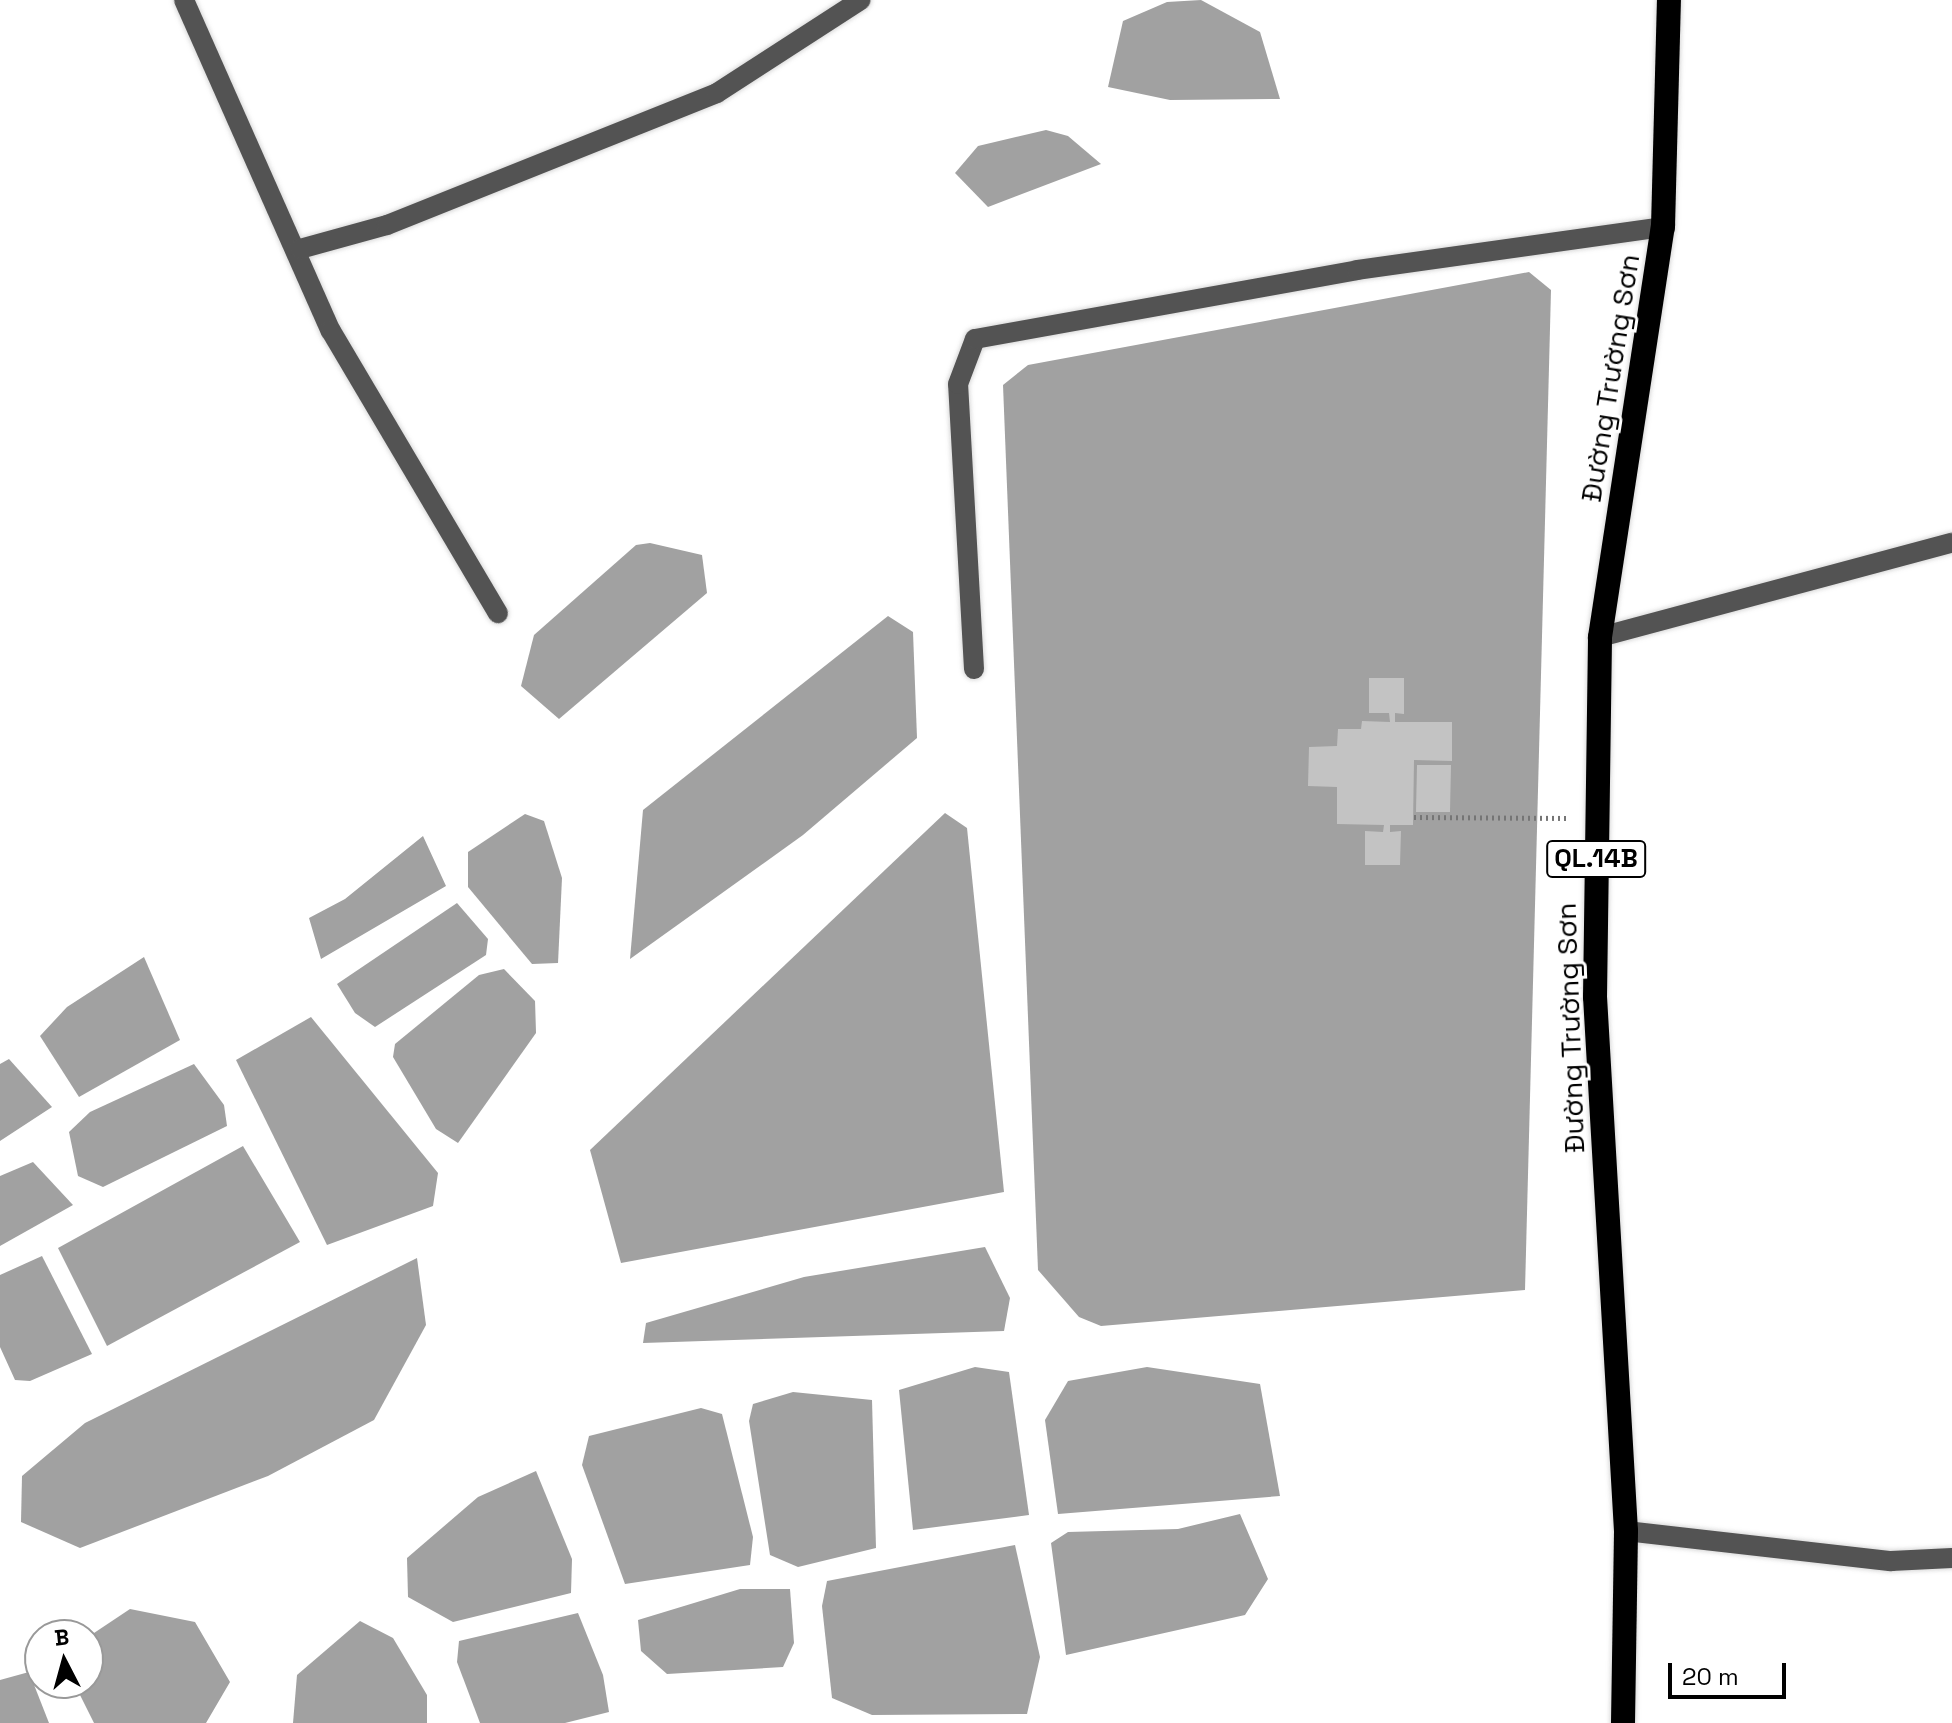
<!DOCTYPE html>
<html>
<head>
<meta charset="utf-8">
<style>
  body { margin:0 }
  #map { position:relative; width:1952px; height:1723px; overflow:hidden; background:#fff; font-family:"Space Grotesk",sans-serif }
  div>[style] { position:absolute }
  .water>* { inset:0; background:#a1a1a1 }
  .building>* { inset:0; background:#c3c3c3 }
  .path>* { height:5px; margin-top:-2.5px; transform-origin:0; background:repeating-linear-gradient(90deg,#757575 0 2px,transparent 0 6px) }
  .roads { filter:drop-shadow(0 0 2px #dbdbdb) drop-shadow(0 0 2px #dbdbdb) }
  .minor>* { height:20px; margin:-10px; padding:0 10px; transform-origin:10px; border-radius:10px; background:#535353 }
  .highway>* { height:24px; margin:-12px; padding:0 12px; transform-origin:12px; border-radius:12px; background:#000 }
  span { translate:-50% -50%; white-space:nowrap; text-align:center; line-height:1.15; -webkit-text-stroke:6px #fff; paint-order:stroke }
  .shield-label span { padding:2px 6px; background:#fff; border:2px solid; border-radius:6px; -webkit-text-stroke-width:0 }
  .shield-label { font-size:26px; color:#000; font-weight:700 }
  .street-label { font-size:28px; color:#000 }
  .north { position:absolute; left:24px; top:1619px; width:80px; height:80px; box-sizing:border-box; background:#fff; border:2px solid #999; border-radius:50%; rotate:354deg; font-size:22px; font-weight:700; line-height:32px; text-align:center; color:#000 }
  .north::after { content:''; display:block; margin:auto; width:28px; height:36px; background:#000; clip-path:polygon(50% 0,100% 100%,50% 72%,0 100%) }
  .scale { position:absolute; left:1668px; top:1663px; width:118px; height:36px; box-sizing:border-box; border:4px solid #000; border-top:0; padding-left:10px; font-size:24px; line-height:28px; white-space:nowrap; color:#000; -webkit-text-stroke:6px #fff; paint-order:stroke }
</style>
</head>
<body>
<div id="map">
  <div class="water">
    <div style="clip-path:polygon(1201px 0,1260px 32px,1280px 99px,1170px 100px,1108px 87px,1123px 21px,1167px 2px)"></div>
    <div style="clip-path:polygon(1046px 130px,1068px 136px,1101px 164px,988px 207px,955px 173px,978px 146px)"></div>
    <div style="clip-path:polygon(1529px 272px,1551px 290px,1525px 1290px,1101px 1326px,1079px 1317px,1038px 1270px,1003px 385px,1028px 365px)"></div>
    <div style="clip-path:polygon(650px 543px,702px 555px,707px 593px,559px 719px,521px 686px,534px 635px,636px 545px)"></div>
    <div style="clip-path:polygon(888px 616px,913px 632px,917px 738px,803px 835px,630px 959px,643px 810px)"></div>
    <div style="clip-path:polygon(945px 813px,967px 828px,1004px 1192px,621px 1263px,590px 1150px)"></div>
    <div style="clip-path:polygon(525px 814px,544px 821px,562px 878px,558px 963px,532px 964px,468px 887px,468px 852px)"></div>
    <div style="clip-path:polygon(423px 836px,446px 886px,321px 959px,309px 918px,345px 899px)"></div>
    <div style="clip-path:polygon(457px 903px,488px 939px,486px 955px,375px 1027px,355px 1013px,337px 984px)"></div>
    <div style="clip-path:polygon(144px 957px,180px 1040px,79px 1097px,40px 1036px,67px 1007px)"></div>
    <div style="clip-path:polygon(504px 969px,535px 1001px,536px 1033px,458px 1143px,436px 1129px,393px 1057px,395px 1044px,479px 975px)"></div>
    <div style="clip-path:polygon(311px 1017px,438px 1173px,433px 1206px,327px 1245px,236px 1060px)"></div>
    <div style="clip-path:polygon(9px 1059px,52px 1107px,0 1141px,0 1064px)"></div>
    <div style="clip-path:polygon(194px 1064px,224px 1105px,227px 1126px,103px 1187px,78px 1176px,69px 1132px,90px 1112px)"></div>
    <div style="clip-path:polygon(243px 1146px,300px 1242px,107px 1346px,58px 1248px)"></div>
    <div style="clip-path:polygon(33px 1162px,73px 1205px,0 1246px,0 1176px)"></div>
    <div style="clip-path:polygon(985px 1247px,1010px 1298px,1004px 1331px,643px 1343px,646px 1323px,804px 1277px)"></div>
    <div style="clip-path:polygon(42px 1256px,92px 1354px,30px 1381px,15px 1380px,0 1347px,0 1275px)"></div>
    <div style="clip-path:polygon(417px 1258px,426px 1325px,374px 1420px,268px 1476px,80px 1548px,21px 1522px,22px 1476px,85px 1423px)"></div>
    <div style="clip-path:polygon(975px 1367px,1009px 1372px,1029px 1515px,913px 1530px,899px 1390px)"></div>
    <div style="clip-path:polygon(1147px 1367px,1260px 1384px,1280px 1496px,1058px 1514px,1045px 1420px,1068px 1381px)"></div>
    <div style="clip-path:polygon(793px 1392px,872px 1400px,876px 1548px,798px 1567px,770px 1555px,749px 1421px,753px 1404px)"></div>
    <div style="clip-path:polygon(701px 1408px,722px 1414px,753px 1537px,750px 1565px,625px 1584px,582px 1465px,589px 1436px)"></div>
    <div style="clip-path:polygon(536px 1471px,572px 1559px,571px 1593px,453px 1622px,408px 1597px,407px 1558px,478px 1497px)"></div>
    <div style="clip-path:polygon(1240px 1514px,1268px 1579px,1245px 1615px,1066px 1655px,1051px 1543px,1068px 1532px,1178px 1529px)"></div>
    <div style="clip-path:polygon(1015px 1545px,1040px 1657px,1027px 1714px,872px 1715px,832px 1698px,822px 1606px,827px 1581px)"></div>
    <div style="clip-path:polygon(740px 1589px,790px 1589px,794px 1643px,783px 1667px,667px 1674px,641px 1651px,638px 1620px)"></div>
    <div style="clip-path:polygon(130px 1609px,195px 1622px,230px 1682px,206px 1723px,94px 1723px,74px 1683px,88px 1683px,88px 1637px)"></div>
    <div style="clip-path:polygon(578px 1613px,603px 1675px,609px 1712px,565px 1723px,480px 1723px,457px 1662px,459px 1641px)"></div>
    <div style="clip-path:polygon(360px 1621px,393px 1638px,427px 1695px,427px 1723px,293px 1723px,297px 1675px)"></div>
    <div style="clip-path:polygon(29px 1672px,49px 1723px,0 1723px,0 1680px)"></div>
  </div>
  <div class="building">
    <div style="clip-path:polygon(1369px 678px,1404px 678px,1404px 714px,1395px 713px,1395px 722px,1452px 722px,1452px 761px,1414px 760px,1413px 825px,1390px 825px,1390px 832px,1401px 831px,1400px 865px,1365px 865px,1365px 831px,1383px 832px,1384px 825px,1337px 824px,1337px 787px,1308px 786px,1309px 747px,1337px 746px,1338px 729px,1361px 729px,1362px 721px,1390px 722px,1389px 713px,1369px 713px)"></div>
    <div style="clip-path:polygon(1417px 765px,1451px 765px,1450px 812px,1416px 812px)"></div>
  </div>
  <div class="path">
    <div style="left:1414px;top:817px;width:154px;rotate:0.4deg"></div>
  </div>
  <div class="roads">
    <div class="minor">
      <div style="left:184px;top:0;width:362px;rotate:66.1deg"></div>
      <div style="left:331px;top:331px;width:328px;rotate:59.4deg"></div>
      <div style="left:300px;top:249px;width:90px;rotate:-15.4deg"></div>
      <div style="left:387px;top:225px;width:355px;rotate:-21.8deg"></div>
      <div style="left:717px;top:93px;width:171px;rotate:-32.9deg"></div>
      <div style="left:1600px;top:637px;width:364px;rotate:-15deg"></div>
      <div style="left:974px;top:669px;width:285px;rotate:-93.2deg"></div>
      <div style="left:958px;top:384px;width:48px;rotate:-69.3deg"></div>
      <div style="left:975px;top:339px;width:388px;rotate:-10.2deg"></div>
      <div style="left:1357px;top:270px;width:309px;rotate:-8deg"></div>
      <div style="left:1626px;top:1531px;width:267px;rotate:6.5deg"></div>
      <div style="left:1891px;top:1561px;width:61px;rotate:-2.8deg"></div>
    </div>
    <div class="highway">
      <div style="left:1623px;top:1723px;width:192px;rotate:-89.1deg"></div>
      <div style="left:1626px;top:1531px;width:535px;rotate:-93.32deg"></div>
      <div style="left:1595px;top:997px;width:360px;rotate:-89.2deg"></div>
      <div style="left:1600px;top:637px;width:415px;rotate:-81.3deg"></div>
      <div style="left:1663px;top:227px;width:227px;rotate:-88.5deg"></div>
    </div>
  </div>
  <div class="shield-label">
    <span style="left:1596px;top:859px">QL.14B</span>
  </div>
  <div class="street-label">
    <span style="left:1610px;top:378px;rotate:-81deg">Đường Trường Sơn</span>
    <span style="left:1570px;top:1028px;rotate:-92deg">Đường Trường Sơn</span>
  </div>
  <div class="north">B</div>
  <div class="scale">20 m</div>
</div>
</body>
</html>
